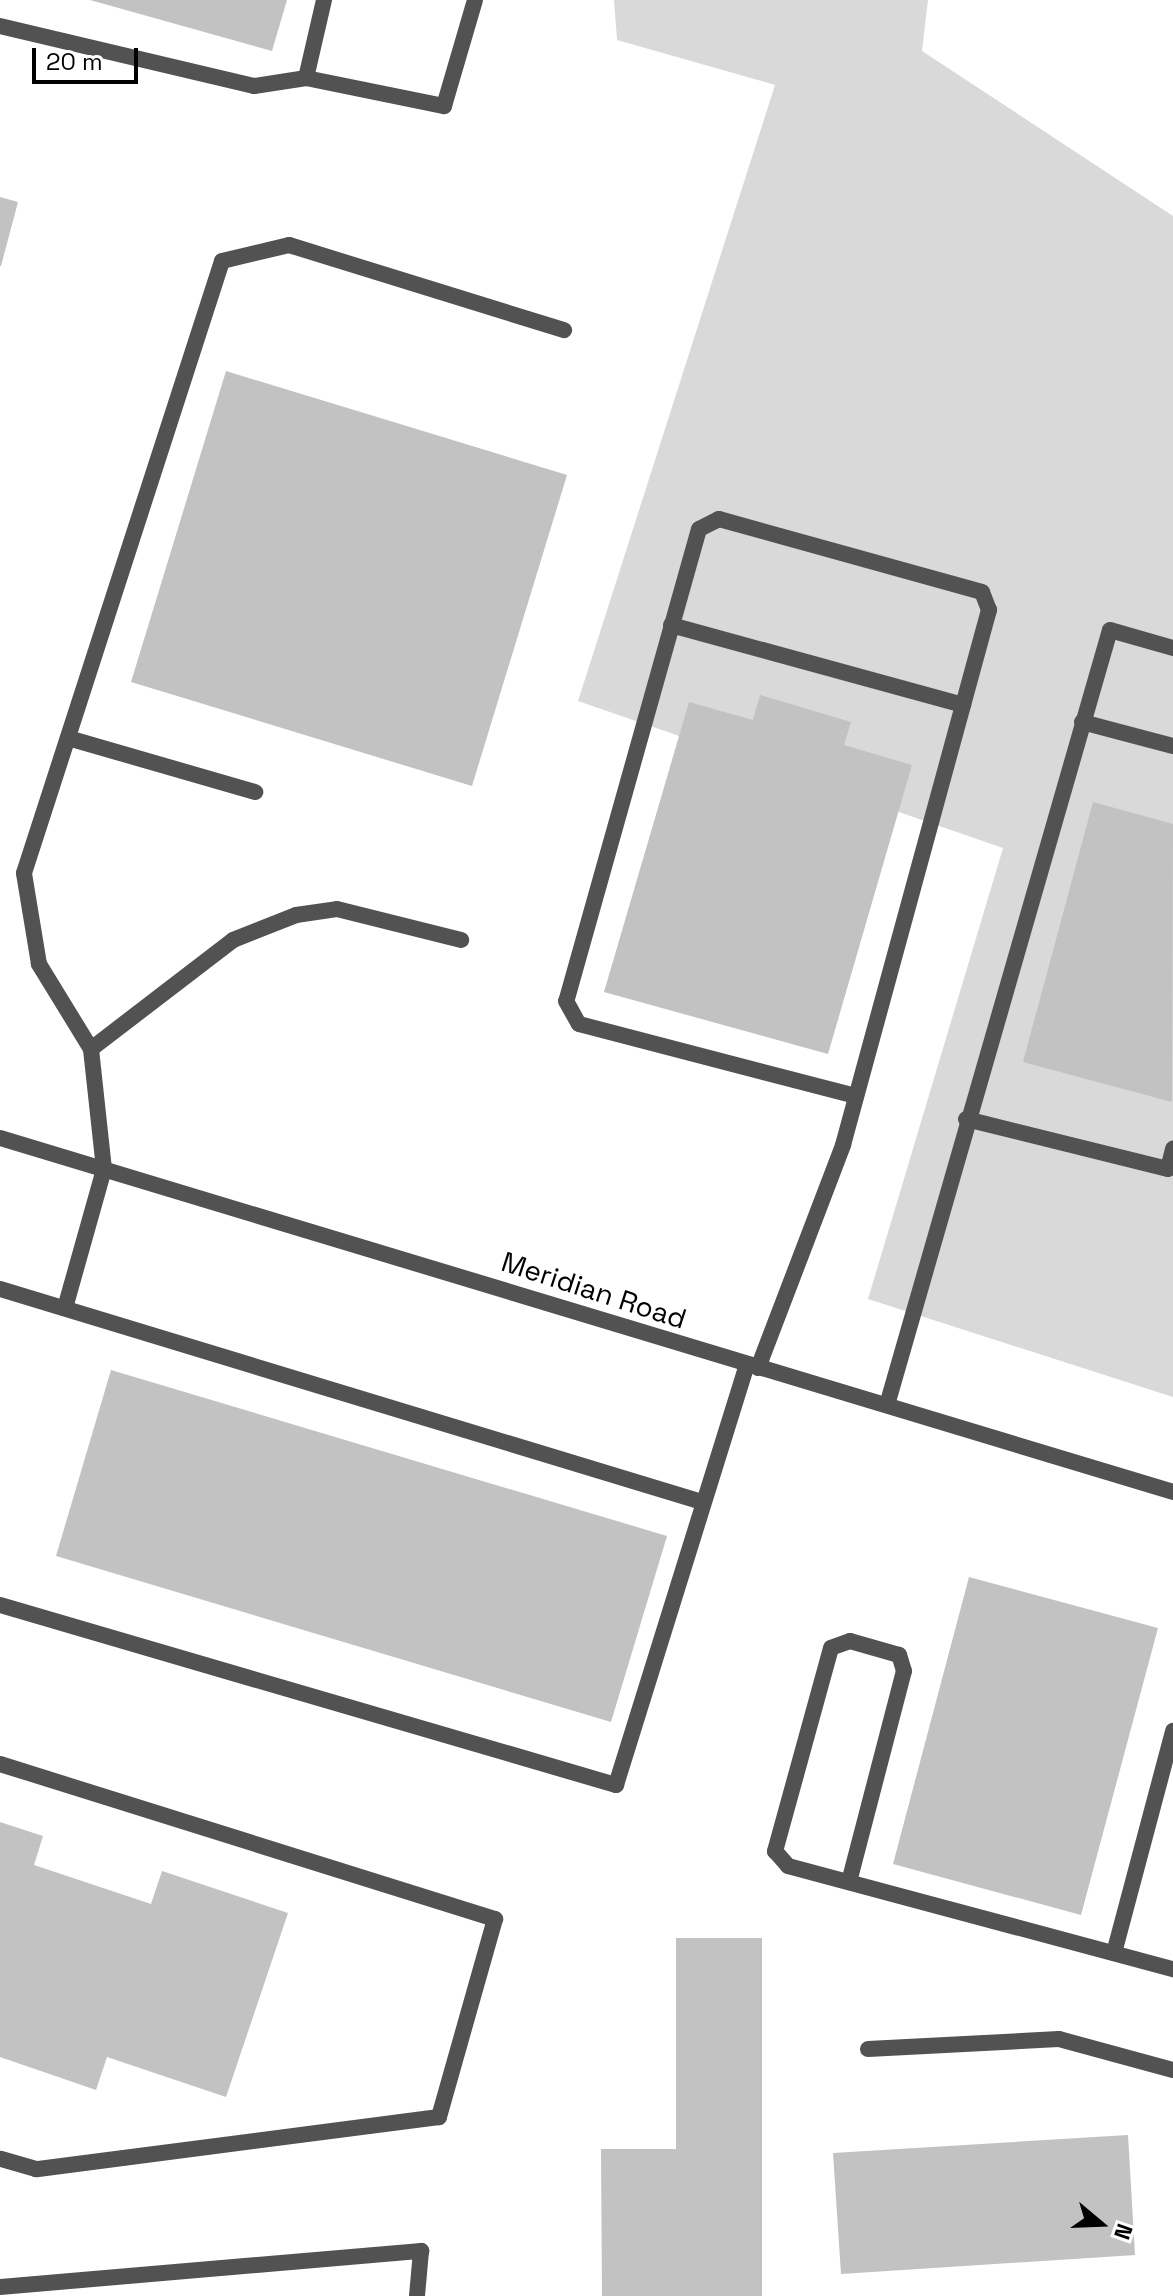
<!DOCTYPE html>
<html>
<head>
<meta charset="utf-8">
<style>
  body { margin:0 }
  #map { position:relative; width:1173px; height:2296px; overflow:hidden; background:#fff; font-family:"Space Grotesk",sans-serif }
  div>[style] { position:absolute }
  .green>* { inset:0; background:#d9d9d9 }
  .building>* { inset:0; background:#c2c2c2 }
  .service>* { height:16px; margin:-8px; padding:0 8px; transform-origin:8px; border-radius:8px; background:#525252 }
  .minor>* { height:16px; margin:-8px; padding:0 8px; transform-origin:8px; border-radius:8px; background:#525252 }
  span { translate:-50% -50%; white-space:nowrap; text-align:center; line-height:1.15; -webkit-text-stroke:6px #fff; paint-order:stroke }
  .street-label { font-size:28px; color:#000 }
  .north { position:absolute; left:1061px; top:2184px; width:80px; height:80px; -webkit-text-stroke:6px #fff; paint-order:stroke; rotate:109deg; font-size:22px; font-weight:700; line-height:32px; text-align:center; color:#000 }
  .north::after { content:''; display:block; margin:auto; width:28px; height:36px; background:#000; clip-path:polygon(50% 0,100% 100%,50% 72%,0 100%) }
  .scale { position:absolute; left:32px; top:48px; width:106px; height:36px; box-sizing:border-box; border:4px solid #000; border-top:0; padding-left:10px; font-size:24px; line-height:28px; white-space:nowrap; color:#000; -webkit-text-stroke:6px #fff; paint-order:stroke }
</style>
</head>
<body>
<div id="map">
  <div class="green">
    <div style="clip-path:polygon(614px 0,928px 0,922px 51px,1173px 216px,1173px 1397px,868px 1299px,1003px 848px,578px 701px,775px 85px,617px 40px)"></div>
  </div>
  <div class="building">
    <div style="clip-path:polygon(90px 0,287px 0,272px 51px)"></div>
    <div style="clip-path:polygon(0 197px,18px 202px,1px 266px,0 266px)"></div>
    <div style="clip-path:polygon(226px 371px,567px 475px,472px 786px,131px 682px)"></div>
    <div style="clip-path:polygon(760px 695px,851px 722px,844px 745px,912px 765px,828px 1054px,604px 992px,689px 702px,753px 720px)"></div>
    <div style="clip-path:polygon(1093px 802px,1173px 824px,1172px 1102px,1023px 1062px)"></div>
    <div style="clip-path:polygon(111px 1370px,667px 1536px,611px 1722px,56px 1556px)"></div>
    <div style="clip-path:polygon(969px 1577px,1158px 1628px,1081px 1915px,893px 1864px)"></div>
    <div style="clip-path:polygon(0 1822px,43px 1836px,34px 1865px,151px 1904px,162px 1871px,288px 1913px,226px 2097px,107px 2057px,96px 2090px,0 2057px)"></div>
    <div style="clip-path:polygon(676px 1938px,762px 1938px,762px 2296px,602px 2296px,601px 2149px,676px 2149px)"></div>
    <div style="clip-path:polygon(1128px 2135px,1135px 2255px,841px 2274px,833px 2153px)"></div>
  </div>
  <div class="service">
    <div style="left:0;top:26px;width:261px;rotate:13.3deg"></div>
    <div style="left:254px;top:86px;width:53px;rotate:-8.7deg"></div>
    <div style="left:306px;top:78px;width:141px;rotate:11.5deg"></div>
    <div style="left:444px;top:106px;width:110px;rotate:-73.7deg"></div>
    <div style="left:306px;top:78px;width:80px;rotate:-77deg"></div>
    <div style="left:671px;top:625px;width:303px;rotate:15.3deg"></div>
    <div style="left:1082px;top:722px;width:94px;rotate:14.8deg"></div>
    <div style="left:68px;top:738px;width:195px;rotate:16.1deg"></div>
    <div style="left:91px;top:1049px;width:179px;rotate:-37.5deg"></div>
    <div style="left:233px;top:940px;width:68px;rotate:-21.6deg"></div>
    <div style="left:296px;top:915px;width:41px;rotate:-8.3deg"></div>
    <div style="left:337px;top:909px;width:128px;rotate:14deg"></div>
    <div style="left:966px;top:1119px;width:208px;rotate:13.9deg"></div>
    <div style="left:1168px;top:1169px;width:21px;rotate:-76deg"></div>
    <div style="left:0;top:1289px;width:734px;rotate:16.88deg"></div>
    <div style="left:65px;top:1308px;width:144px;rotate:-74.3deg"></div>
    <div style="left:104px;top:1169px;width:121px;rotate:-96.2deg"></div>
    <div style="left:91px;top:1049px;width:100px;rotate:-121.5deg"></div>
    <div style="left:39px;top:964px;width:92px;rotate:-99.4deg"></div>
    <div style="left:24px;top:873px;width:643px;rotate:-72.07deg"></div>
    <div style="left:222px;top:261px;width:69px;rotate:-13.4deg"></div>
    <div style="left:289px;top:245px;width:288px;rotate:17.2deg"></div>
    <div style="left:758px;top:1368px;width:239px;rotate:-69.1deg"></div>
    <div style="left:843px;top:1145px;width:555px;rotate:-74.74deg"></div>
    <div style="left:989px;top:610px;width:19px;rotate:-111deg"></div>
    <div style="left:982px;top:592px;width:273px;rotate:-164.5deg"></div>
    <div style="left:719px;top:519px;width:22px;rotate:153deg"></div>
    <div style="left:699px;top:529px;width:490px;rotate:105.7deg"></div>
    <div style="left:566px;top:1001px;width:26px;rotate:61deg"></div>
    <div style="left:579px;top:1024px;width:286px;rotate:14.6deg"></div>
    <div style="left:887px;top:1405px;width:806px;rotate:-73.95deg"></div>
    <div style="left:1110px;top:630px;width:66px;rotate:15.9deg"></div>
    <div style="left:0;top:1605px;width:642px;rotate:16.29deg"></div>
    <div style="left:616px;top:1785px;width:440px;rotate:-72.7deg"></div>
    <div style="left:0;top:1764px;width:519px;rotate:17.39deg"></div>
    <div style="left:495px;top:1919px;width:206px;rotate:105.8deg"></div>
    <div style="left:439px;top:2117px;width:406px;rotate:172.6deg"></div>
    <div style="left:36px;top:2169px;width:37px;rotate:-164deg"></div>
    <div style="left:849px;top:1882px;width:218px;rotate:-75.4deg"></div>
    <div style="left:904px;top:1671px;width:17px;rotate:-107deg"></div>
    <div style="left:899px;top:1655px;width:51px;rotate:-164.1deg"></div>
    <div style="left:850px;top:1641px;width:20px;rotate:160deg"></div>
    <div style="left:831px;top:1648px;width:211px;rotate:105.4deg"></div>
    <div style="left:775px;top:1851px;width:20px;rotate:49deg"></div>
    <div style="left:788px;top:1866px;width:399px;rotate:15deg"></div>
    <div style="left:1114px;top:1953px;width:230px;rotate:-75.1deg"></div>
    <div style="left:868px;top:2049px;width:191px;rotate:-3deg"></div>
    <div style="left:1059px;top:2039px;width:118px;rotate:15.2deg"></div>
    <div style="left:0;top:2287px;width:423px;rotate:-4.9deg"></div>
    <div style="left:421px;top:2251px;width:45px;rotate:95.1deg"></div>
  </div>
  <div class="minor">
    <div style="left:0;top:1138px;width:1225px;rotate:16.79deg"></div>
  </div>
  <div class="street-label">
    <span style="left:594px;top:1290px;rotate:18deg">Meridian Road</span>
  </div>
  <div class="north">N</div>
  <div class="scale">20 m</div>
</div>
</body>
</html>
